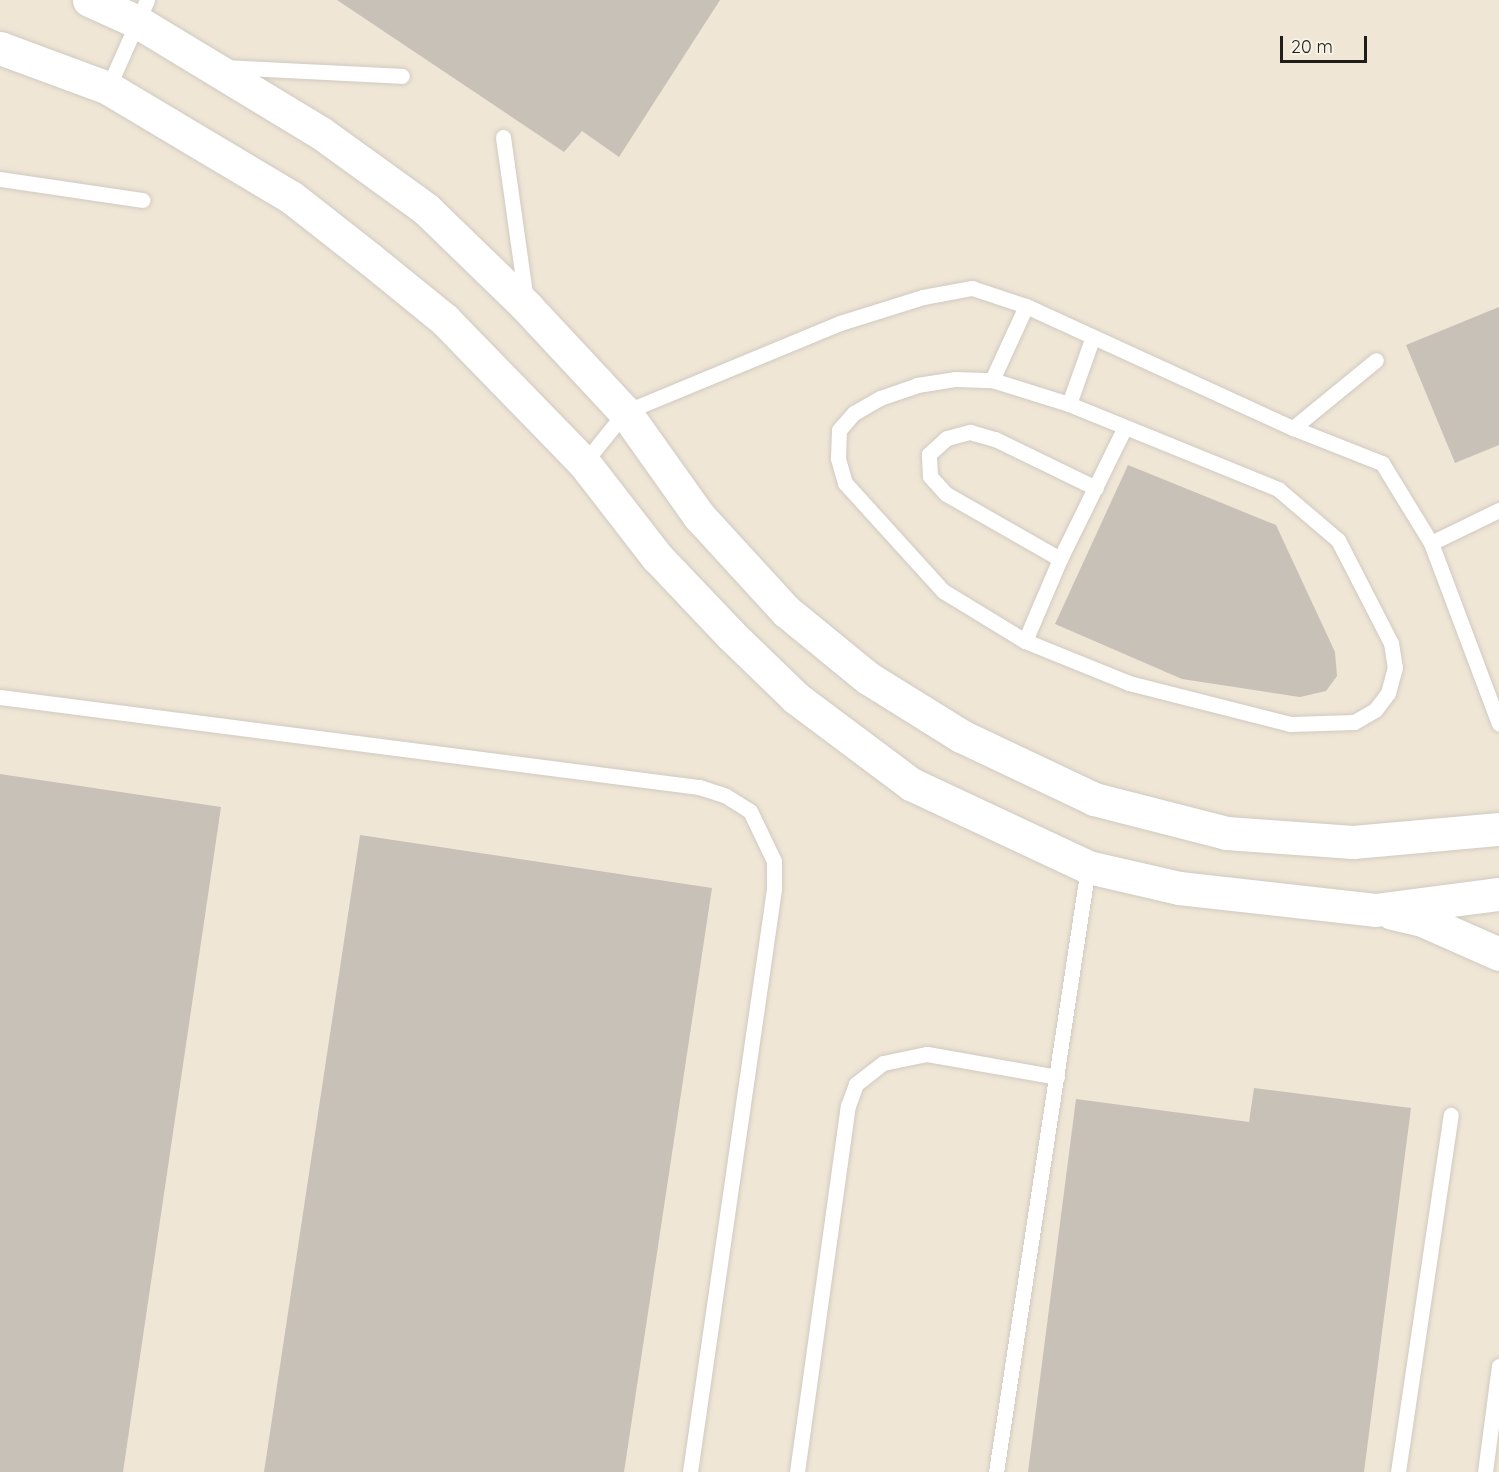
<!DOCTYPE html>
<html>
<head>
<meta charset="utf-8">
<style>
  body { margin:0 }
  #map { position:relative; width:1499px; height:1472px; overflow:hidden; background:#f8f3e9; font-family:Quicksand,sans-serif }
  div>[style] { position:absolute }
  .built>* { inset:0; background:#f0e6d6 }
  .building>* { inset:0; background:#c7c1b8 }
  .roads { filter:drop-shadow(0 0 2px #cfcac0) drop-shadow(0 0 2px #cfcac0) }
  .service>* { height:15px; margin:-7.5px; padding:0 7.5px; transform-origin:7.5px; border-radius:7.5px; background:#fff }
  .tertiary>* { height:33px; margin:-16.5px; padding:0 16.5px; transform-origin:16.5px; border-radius:16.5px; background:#fff }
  span { translate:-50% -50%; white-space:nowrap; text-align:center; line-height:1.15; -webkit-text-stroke:4.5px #f8f3e9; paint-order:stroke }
  .scale { position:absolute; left:1280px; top:36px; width:87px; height:27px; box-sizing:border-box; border:3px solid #1f1d19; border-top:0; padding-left:8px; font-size:18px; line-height:21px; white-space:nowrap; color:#1f1d19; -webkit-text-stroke:4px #f8f3e9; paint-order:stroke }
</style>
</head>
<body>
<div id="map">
  <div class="built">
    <div style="clip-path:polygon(0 0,1499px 0,1499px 1472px,0 1472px)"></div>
  </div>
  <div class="building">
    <div style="clip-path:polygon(337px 0,720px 0,619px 157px,582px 131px,564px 152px)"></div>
    <div style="clip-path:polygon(1499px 307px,1499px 445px,1455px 463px,1406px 345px)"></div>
    <div style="clip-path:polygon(1128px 465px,1276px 525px,1335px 652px,1337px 676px,1326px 691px,1300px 697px,1182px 679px,1055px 624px)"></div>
    <div style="clip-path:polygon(0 774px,221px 807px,123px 1472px,0 1472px)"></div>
    <div style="clip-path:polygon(360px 835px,712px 888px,624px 1472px,264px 1472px)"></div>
    <div style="clip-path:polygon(1254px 1088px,1411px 1108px,1364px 1472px,1028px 1472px,1076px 1099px,1249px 1122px)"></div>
  </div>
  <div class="roads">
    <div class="service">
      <div style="left:225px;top:67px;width:177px;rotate:2.9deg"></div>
      <div style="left:108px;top:88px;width:96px;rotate:-66.1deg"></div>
      <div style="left:503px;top:137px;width:166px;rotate:82deg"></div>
      <div style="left:0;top:179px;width:144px;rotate:8.4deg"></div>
      <div style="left:955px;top:379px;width:37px;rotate:2deg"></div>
      <div style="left:992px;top:380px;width:81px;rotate:17.3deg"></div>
      <div style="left:1069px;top:404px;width:226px;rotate:22.1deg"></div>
      <div style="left:1278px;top:489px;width:79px;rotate:40.4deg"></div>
      <div style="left:1338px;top:540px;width:116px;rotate:62.8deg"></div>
      <div style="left:1391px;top:643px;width:24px;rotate:81deg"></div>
      <div style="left:1395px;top:667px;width:27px;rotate:105deg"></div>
      <div style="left:1388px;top:693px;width:21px;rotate:127deg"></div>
      <div style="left:1375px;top:710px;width:24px;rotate:150deg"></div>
      <div style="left:1354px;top:722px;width:64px;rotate:178.2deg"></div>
      <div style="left:1290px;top:724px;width:166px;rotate:-165.7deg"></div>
      <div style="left:1129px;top:683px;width:112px;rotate:-158deg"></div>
      <div style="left:1025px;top:641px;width:96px;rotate:-148.6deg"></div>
      <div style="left:943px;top:591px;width:146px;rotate:-132.2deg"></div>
      <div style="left:845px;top:483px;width:26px;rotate:-106deg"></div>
      <div style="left:838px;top:458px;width:28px;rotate:-88deg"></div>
      <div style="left:839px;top:430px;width:23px;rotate:-49deg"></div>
      <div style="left:854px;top:413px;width:30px;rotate:-30deg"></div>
      <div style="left:880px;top:398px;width:39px;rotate:-19deg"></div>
      <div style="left:917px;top:385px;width:38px;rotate:-9deg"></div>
      <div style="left:992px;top:380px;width:81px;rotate:-65.3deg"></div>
      <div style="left:1069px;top:404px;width:69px;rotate:-70.5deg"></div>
      <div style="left:1293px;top:428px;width:107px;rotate:-39.3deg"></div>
      <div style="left:584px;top:463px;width:65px;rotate:-51.2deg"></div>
      <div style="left:625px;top:412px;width:233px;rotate:-22.5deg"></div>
      <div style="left:840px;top:323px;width:87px;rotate:-17.4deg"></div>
      <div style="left:923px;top:297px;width:50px;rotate:-10.4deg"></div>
      <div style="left:972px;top:288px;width:57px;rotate:18.4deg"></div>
      <div style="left:1026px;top:306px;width:294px;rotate:24.6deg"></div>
      <div style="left:1293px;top:428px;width:96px;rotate:21.5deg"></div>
      <div style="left:1382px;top:463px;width:94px;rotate:58.5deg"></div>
      <div style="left:1431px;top:543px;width:193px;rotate:69.4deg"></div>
      <div style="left:1431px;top:543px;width:76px;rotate:-25.9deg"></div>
      <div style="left:1060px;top:559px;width:131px;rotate:-150.3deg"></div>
      <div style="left:946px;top:494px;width:24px;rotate:-132deg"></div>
      <div style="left:930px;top:476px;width:22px;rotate:-93deg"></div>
      <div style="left:929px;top:454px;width:24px;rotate:-42deg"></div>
      <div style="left:947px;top:438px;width:24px;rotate:-15deg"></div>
      <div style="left:970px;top:432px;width:26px;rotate:16deg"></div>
      <div style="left:995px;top:439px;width:112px;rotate:25.9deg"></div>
      <div style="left:1025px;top:641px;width:89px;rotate:-66.9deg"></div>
      <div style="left:1060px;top:559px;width:145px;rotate:-63.8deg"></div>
      <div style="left:0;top:697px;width:705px;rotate:7.34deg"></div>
      <div style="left:699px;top:787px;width:28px;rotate:18deg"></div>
      <div style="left:726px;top:796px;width:28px;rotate:32deg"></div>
      <div style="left:750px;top:811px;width:55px;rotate:64.4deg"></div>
      <div style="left:774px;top:861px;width:28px;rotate:90deg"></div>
      <div style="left:774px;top:889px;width:589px;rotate:98.2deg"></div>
      <div style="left:797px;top:1472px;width:370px;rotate:-82.1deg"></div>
      <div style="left:848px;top:1106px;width:23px;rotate:-70deg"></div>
      <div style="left:856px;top:1084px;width:34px;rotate:-38deg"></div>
      <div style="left:883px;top:1063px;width:45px;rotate:-11.6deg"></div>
      <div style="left:927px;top:1054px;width:132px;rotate:10deg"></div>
      <div style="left:996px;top:1472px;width:612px;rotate:-81.35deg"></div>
      <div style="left:1398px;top:1472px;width:361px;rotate:-81.6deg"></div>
      <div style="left:1485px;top:1472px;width:107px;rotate:-82.5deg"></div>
    </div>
    <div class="tertiary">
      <div style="left:89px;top:0;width:51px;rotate:24.1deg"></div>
      <div style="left:136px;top:21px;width:216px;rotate:31.2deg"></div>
      <div style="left:321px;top:133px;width:130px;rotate:35.9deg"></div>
      <div style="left:426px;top:209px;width:141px;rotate:44.1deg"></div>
      <div style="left:527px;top:307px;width:144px;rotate:47deg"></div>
      <div style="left:625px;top:412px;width:128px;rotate:54.6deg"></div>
      <div style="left:699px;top:516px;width:129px;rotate:47.5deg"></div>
      <div style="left:786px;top:611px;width:106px;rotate:39.3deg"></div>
      <div style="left:868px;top:678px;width:110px;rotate:31.9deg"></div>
      <div style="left:961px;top:736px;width:147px;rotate:25.3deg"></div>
      <div style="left:1094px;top:799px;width:136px;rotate:14.4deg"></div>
      <div style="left:1226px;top:833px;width:127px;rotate:4.1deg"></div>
      <div style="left:1353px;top:842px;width:147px;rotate:-5.1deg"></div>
      <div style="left:0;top:48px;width:115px;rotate:20.3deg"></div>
      <div style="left:108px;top:88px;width:213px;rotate:30.8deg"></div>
      <div style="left:291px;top:197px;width:100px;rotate:38.1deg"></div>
      <div style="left:370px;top:259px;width:97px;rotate:39.1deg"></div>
      <div style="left:445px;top:320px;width:199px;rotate:45.8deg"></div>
      <div style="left:584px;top:463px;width:119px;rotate:52.2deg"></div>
      <div style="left:657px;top:557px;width:106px;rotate:46.5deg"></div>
      <div style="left:730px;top:634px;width:92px;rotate:44.1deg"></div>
      <div style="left:796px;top:698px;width:144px;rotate:36.8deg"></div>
      <div style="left:911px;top:784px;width:195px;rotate:25.1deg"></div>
      <div style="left:1088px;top:867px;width:93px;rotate:13deg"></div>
      <div style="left:1179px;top:888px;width:197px;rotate:6.4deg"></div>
      <div style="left:1375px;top:910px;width:125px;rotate:-7.4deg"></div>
      <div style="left:1392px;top:913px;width:31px;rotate:13deg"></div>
      <div style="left:1422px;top:920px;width:84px;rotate:23.8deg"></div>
    </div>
  </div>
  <div class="scale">20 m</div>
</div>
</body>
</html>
